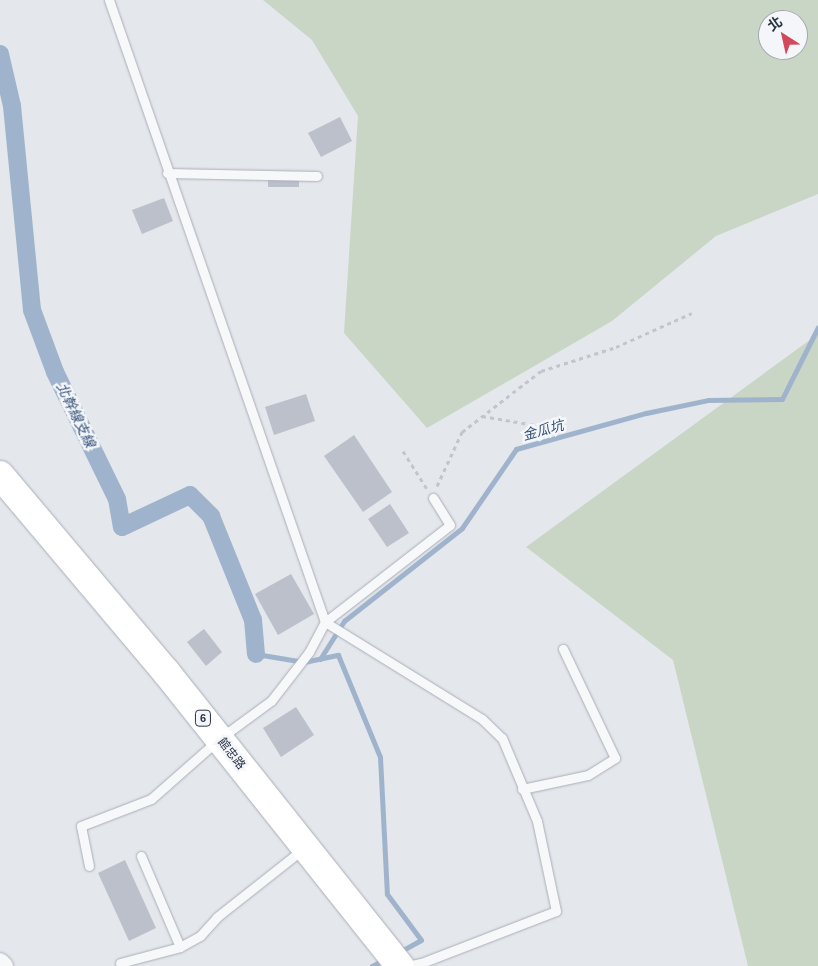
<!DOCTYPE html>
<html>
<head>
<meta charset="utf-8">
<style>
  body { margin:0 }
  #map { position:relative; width:818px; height:966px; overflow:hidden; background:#e4e7ec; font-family:Arial,"Noto Sans TC",sans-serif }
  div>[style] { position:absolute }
  .green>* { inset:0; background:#c9d6c5 }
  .stream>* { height:5px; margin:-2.5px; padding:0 2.5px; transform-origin:2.5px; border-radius:2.5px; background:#9fb4cc }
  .canal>* { height:18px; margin:-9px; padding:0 9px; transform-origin:9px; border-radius:9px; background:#9fb4cc }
  .building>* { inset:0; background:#bbc0ca }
  .path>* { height:3px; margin-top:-1.5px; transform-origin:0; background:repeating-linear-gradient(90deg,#c2c5cb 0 4px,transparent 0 8px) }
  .roads { filter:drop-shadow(0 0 1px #a9aeb7) drop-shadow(0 0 1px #a9aeb7) }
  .service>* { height:9px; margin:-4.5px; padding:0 4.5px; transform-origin:4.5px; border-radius:4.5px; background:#f7f8fa }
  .minor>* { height:18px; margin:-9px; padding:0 9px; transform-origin:9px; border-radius:9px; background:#f7f8fa }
  .primary>* { height:28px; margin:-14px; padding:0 14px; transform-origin:14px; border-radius:14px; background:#fff }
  span { translate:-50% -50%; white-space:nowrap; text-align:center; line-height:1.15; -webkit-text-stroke:5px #f4f6f9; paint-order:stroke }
  .shield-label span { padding:1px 4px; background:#f4f6f9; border:1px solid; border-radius:4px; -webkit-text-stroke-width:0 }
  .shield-label { font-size:11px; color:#2b3445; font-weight:700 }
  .street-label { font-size:12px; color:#2b3445 }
  .water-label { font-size:14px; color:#34527a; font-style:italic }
  .north { position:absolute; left:758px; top:10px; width:50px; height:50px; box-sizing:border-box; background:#f4f6f9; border:1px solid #a4a8b1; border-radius:50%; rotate:325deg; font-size:14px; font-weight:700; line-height:20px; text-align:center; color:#2b3445 }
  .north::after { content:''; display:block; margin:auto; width:18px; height:22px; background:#d1495b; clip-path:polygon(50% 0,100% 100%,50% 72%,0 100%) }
</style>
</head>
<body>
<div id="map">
  <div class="green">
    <div style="clip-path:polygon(evenodd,263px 0,818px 0,818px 194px,716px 236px,612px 321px,427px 428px,344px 333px,358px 116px,312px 40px,263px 0,768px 20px,798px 20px,798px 50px,768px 50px,768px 20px)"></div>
    <div style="clip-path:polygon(818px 334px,818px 966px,748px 966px,673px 660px,526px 547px)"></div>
  </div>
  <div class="stream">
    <div style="left:256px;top:654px;width:49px;rotate:9.5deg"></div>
    <div style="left:304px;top:662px;width:35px;rotate:-12deg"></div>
    <div style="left:338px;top:655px;width:110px;rotate:67.6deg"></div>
    <div style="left:380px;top:757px;width:137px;rotate:87.1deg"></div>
    <div style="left:387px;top:894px;width:57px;rotate:53.5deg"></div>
    <div style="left:421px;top:940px;width:25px;rotate:151deg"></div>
    <div style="left:320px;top:659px;width:45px;rotate:-57.7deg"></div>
    <div style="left:344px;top:621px;width:150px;rotate:-38.2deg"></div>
    <div style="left:462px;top:528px;width:96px;rotate:-55.6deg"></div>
    <div style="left:516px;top:449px;width:135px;rotate:-15.5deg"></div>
    <div style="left:646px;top:413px;width:63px;rotate:-11.8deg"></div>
    <div style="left:708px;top:400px;width:74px;rotate:-0.8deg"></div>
    <div style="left:782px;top:399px;width:80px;rotate:-63.4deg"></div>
    <div style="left:372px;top:966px;width:15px;rotate:-28deg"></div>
  </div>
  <div class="canal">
    <div style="left:0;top:54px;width:53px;rotate:77deg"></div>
    <div style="left:12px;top:106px;width:205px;rotate:84.4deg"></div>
    <div style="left:32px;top:310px;width:66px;rotate:69.6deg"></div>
    <div style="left:55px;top:372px;width:141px;rotate:64deg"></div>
    <div style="left:117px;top:499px;width:28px;rotate:80deg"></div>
    <div style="left:122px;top:527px;width:75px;rotate:-25.2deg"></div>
    <div style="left:190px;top:495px;width:30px;rotate:45deg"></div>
    <div style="left:211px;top:516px;width:112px;rotate:68deg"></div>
    <div style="left:253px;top:620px;width:34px;rotate:85deg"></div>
  </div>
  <div class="building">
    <div style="clip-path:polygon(340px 117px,352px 141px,321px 157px,308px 133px)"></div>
    <div style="clip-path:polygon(268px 175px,299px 175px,299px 187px,268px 187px)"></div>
    <div style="clip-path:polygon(164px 198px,173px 221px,142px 234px,132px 210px)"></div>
    <div style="clip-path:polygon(306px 394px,315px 421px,274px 435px,265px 407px)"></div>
    <div style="clip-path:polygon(354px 435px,392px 492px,363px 512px,324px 456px)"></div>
    <div style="clip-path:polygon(390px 504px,409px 533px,387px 547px,368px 519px)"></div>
    <div style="clip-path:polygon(291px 574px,314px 614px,278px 635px,255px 594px)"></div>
    <div style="clip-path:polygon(204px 629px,222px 652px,206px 666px,187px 642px)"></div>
    <div style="clip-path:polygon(296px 707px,314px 735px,281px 757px,263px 728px)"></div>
    <div style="clip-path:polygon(125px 860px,156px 928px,129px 941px,98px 873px)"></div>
  </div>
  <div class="path">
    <div style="left:482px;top:416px;width:54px;rotate:9.6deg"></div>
    <div style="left:403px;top:451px;width:45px;rotate:57.7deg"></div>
    <div style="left:437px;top:486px;width:60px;rotate:-65.2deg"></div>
    <div style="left:462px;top:432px;width:100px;rotate:-37.7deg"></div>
    <div style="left:541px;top:371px;width:79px;rotate:-17.7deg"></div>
    <div style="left:616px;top:347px;width:83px;rotate:-24.1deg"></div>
  </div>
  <div class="roads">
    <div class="service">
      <div style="left:109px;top:0;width:658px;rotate:70.85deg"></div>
      <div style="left:325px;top:622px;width:185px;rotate:31.7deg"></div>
      <div style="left:482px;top:719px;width:28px;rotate:44deg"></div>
      <div style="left:502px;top:738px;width:90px;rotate:67.1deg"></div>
      <div style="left:537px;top:821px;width:92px;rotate:78.1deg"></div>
      <div style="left:556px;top:911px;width:145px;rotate:158.9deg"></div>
      <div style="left:421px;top:963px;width:16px;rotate:169deg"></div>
      <div style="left:167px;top:173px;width:150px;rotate:1.1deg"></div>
      <div style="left:522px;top:789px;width:67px;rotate:-12deg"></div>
      <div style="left:588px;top:775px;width:32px;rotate:-32deg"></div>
      <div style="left:615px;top:758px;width:121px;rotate:-115.5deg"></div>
      <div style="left:141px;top:856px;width:99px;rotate:66.8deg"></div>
      <div style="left:89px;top:866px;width:41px;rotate:-101.3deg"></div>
      <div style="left:81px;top:826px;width:75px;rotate:-21.1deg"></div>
      <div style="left:151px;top:799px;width:91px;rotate:-41.4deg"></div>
      <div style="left:219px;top:739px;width:64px;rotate:-36.2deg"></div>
      <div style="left:271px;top:701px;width:62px;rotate:-52.2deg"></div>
      <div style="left:309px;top:652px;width:34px;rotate:-62deg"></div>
      <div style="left:325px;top:622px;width:158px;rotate:-37.8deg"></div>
      <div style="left:450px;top:525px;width:32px;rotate:-122deg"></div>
      <div style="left:120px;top:963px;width:62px;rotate:-14.9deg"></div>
      <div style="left:180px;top:947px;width:23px;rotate:-29deg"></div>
      <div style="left:200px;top:936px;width:25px;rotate:-48deg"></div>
      <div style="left:217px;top:917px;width:110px;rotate:-38.3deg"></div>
    </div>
    <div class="minor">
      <div style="left:0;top:962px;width:6px;rotate:45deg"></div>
    </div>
    <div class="primary">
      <div style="left:0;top:475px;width:258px;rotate:49.9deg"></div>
      <div style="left:166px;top:672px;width:376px;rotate:51.5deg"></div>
    </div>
  </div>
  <div class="shield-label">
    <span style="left:203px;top:718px">6</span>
  </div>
  <div class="street-label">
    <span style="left:231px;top:754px;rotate:52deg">館忠路</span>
  </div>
  <div class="water-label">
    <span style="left:76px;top:415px;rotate:64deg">北幹線支線</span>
    <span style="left:543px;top:430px;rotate:-15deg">金瓜坑</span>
  </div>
  <div class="north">北</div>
</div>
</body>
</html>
